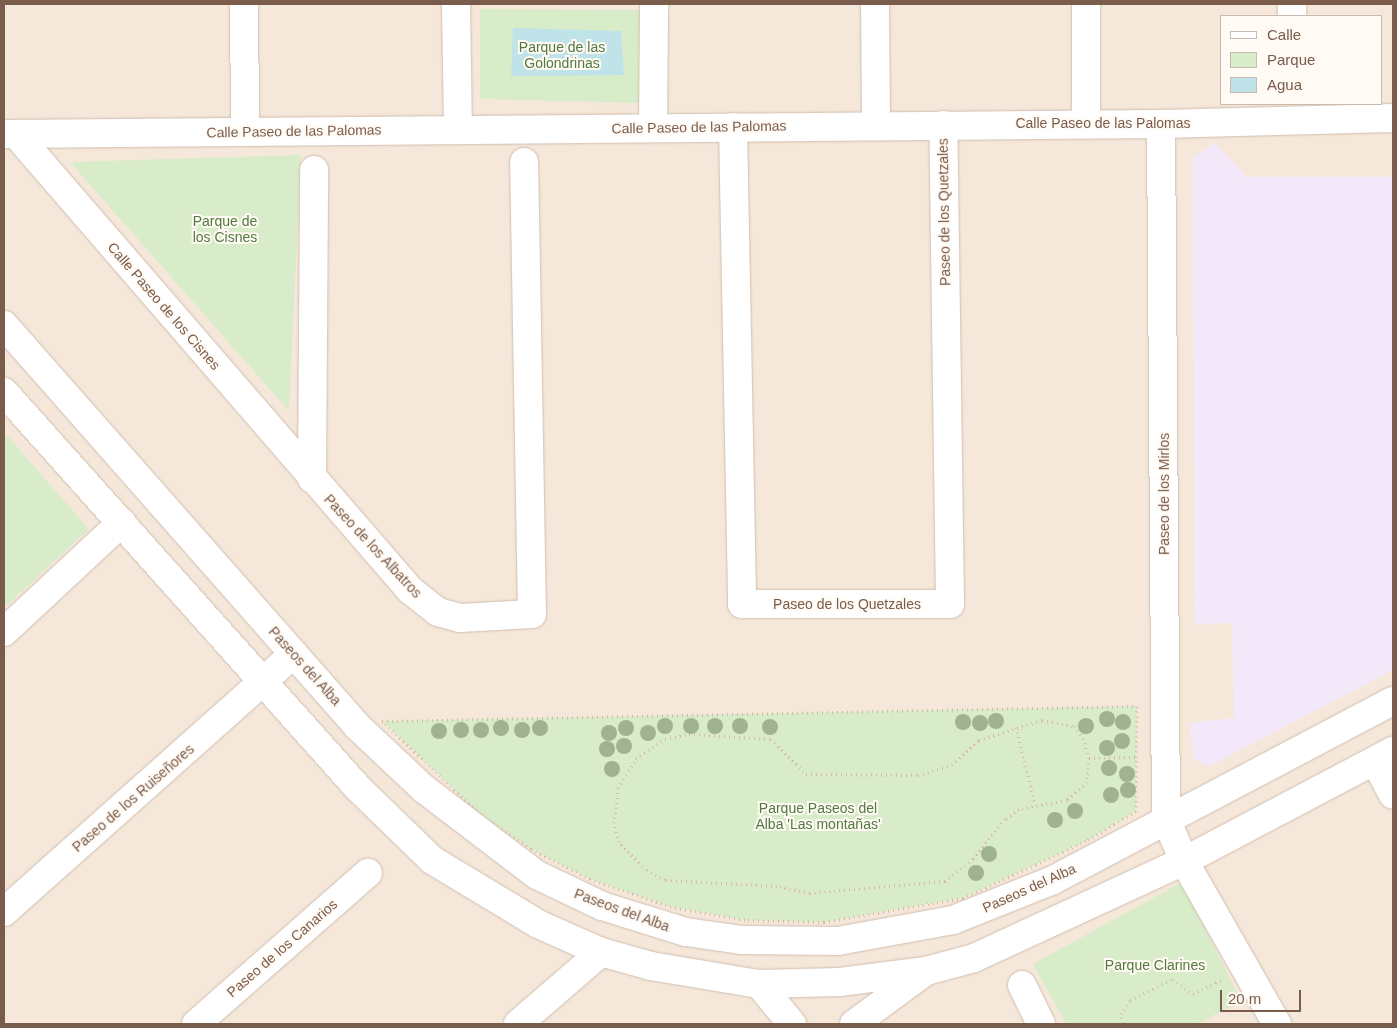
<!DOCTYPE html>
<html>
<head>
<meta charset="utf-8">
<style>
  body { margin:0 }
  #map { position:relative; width:1397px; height:1028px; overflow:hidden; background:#fdf6ec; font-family:Helvetica,sans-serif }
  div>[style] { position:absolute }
  .residential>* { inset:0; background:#f5e8da }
  .education>* { inset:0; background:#f3e8fa }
  .green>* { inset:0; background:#d8ecc9 }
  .water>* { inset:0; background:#bfe3e8 }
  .path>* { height:3px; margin-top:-1.5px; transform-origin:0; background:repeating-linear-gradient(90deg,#d9b8a5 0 1px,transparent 0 5px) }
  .roads { filter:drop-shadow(0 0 1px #d1beb0) drop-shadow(0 0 1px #d1beb0) }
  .minor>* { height:28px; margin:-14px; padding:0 14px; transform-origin:14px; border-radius:14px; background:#fff }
  .tertiary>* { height:28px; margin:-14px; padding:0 14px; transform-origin:14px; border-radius:14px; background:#fff }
  .trees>* { width:16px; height:16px; margin:-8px; border-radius:50%; background:#a0b28e }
  span { translate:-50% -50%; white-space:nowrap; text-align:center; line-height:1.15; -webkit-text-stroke:4px #fffaf3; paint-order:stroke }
  .park-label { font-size:14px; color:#537a41 }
  .street-label { font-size:14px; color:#7a5c4d }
  .frame { position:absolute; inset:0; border:5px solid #7a5c4d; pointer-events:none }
  .legend { position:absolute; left:1220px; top:15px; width:162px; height:90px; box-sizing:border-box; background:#fffaf3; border:1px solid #cabbb1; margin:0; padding:6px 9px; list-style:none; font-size:15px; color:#7a5c4d }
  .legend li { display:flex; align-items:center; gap:10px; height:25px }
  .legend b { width:25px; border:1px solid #cabbb1 }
  .scale { position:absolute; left:1220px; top:990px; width:81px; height:22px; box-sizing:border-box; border:2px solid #7a5c4d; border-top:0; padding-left:6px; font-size:15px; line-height:18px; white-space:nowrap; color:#7a5c4d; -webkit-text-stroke:4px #fffaf3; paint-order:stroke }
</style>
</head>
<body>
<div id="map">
  <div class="residential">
    <div style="clip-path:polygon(evenodd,4px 4px,1393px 4px,1393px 1024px,4px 1024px,4px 4px,1221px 16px,1381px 16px,1381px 104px,1221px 104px,1221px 16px)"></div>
  </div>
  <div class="education">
    <div style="clip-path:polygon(1215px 143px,1247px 177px,1393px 177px,1393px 670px,1208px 767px,1193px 758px,1190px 723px,1234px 718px,1232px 623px,1195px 625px,1192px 158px)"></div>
  </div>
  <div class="green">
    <div style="clip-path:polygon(480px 9px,642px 10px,641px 103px,480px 99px)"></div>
    <div style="clip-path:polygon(301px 155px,289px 411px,70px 162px)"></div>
    <div style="clip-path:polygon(4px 432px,89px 529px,7px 605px,4px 602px)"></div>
    <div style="clip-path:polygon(1137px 706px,1136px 811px,1086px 841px,963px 898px,824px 922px,745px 920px,671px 907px,590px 879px,531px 849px,480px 814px,382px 721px)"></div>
    <div style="clip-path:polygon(1182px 882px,1241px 1001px,1197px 1024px,1066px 1024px,1033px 964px)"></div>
  </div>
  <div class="water">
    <div style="clip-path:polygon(513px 28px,621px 31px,624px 75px,511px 76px)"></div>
  </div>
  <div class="path">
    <div style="left:1137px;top:706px;width:105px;rotate:90.5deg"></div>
    <div style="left:1136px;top:811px;width:58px;rotate:149deg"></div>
    <div style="left:1086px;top:841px;width:136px;rotate:155.1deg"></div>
    <div style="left:963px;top:898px;width:141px;rotate:170.2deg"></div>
    <div style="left:824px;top:922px;width:79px;rotate:-178.5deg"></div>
    <div style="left:745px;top:920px;width:75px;rotate:-170deg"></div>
    <div style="left:671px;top:907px;width:86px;rotate:-160.9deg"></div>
    <div style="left:590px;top:879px;width:66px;rotate:-153deg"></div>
    <div style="left:531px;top:849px;width:62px;rotate:-145.5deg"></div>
    <div style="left:480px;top:814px;width:135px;rotate:-136.5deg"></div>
    <div style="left:382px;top:721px;width:755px;rotate:-1.14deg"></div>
    <div style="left:1042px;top:720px;width:33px;rotate:11deg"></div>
    <div style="left:1074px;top:726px;width:15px;rotate:53deg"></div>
    <div style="left:1083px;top:738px;width:21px;rotate:73deg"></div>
    <div style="left:1089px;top:758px;width:24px;rotate:95deg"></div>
    <div style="left:1087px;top:782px;width:27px;rotate:138deg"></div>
    <div style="left:1067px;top:800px;width:49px;rotate:169.4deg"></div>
    <div style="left:1019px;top:809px;width:17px;rotate:144deg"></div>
    <div style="left:1005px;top:819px;width:51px;rotate:128.7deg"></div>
    <div style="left:973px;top:859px;width:36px;rotate:142deg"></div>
    <div style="left:945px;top:881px;width:136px;rotate:174.9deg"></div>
    <div style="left:810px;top:893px;width:34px;rotate:-168deg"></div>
    <div style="left:777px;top:886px;width:112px;rotate:-176.9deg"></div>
    <div style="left:665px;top:880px;width:21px;rotate:-152deg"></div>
    <div style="left:646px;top:870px;width:39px;rotate:-134deg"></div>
    <div style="left:619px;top:842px;width:20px;rotate:-105deg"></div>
    <div style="left:614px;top:823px;width:35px;rotate:-83deg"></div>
    <div style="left:618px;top:788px;width:34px;rotate:-58deg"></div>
    <div style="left:636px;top:759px;width:35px;rotate:-35deg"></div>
    <div style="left:665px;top:739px;width:25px;rotate:-12deg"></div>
    <div style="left:689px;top:734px;width:82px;rotate:3.5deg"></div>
    <div style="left:771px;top:739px;width:49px;rotate:45deg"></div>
    <div style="left:806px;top:774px;width:112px;rotate:0.5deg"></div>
    <div style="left:918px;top:775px;width:35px;rotate:-16deg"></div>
    <div style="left:952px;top:765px;width:37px;rotate:-43deg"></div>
    <div style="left:979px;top:740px;width:66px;rotate:-17.6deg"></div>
    <div style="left:1016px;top:727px;width:80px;rotate:76.3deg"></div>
    <div style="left:1089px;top:758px;width:47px;rotate:-1.2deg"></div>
    <div style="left:1123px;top:1023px;width:9px;rotate:-103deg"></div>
    <div style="left:1121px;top:1014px;width:17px;rotate:-57deg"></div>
    <div style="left:1130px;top:1000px;width:48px;rotate:-26deg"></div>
    <div style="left:1173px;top:979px;width:25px;rotate:37deg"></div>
    <div style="left:1193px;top:994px;width:31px;rotate:-27deg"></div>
  </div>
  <div class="roads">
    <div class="minor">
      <div style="left:244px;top:4px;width:127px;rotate:89.5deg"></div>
      <div style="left:456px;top:4px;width:125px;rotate:89.1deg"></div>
      <div style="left:875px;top:4px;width:120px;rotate:89.5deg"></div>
      <div style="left:1086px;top:4px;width:118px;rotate:90deg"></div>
      <div style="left:1292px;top:4px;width:12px;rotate:90deg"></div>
      <div style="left:1161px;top:124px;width:695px;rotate:89.59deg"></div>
      <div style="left:1166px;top:819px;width:46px;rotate:66.8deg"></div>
      <div style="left:1184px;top:861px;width:188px;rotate:60.3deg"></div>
      <div style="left:653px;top:127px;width:123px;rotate:-89.5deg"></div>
      <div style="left:733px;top:127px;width:477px;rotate:88.9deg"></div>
      <div style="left:742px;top:604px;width:208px"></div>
      <div style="left:950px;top:604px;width:479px;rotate:-90.8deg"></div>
      <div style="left:4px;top:134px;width:1157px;rotate:-0.5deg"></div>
      <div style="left:1161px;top:124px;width:232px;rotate:-1.5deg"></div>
      <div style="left:16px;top:134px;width:603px;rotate:49.17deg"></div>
      <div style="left:410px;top:590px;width:36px;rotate:38deg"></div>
      <div style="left:438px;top:612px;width:23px;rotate:15deg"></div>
      <div style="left:460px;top:618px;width:72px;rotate:-3.2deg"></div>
      <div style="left:532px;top:614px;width:452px;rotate:-91deg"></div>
      <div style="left:312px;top:479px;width:309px;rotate:-89.6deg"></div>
      <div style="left:4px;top:632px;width:161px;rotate:-43deg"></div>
      <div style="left:1375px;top:761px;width:38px;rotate:62deg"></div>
      <div style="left:4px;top:912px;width:388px;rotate:-41.7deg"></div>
      <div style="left:759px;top:984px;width:52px;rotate:50.5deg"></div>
      <div style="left:1022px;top:985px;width:43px;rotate:64deg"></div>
      <div style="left:196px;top:1024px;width:229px;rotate:-41.3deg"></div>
      <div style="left:518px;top:1024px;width:110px;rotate:-40.9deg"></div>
      <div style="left:854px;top:1024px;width:89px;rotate:-36.4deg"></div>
    </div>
    <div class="tertiary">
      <div style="left:4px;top:325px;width:537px;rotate:48.62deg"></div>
      <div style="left:359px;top:728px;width:89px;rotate:43.2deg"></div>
      <div style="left:424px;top:789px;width:142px;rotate:37.3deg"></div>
      <div style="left:537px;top:875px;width:72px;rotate:25.5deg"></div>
      <div style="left:602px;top:906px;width:88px;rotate:17.2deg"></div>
      <div style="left:686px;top:932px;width:57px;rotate:8.1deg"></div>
      <div style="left:742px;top:940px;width:96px;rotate:0.6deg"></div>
      <div style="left:838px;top:941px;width:117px;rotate:-10.3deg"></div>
      <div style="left:953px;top:920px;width:108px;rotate:-21.8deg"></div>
      <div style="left:1053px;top:880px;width:384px;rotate:-27.8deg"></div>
      <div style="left:4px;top:392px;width:531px;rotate:48.21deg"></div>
      <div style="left:358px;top:788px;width:103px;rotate:44.2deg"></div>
      <div style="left:432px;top:860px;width:124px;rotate:31.1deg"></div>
      <div style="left:538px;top:924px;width:69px;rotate:24deg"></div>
      <div style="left:601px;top:952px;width:52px;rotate:15.6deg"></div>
      <div style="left:651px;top:966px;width:109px;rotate:9.5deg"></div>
      <div style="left:759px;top:984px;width:81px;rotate:-1.4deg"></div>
      <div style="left:840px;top:982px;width:87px;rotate:-7.3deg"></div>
      <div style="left:926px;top:971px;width:50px;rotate:-15.2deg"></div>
      <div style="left:974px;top:958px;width:231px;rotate:-24.8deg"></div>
      <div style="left:1184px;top:861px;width:236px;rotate:-27.8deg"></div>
    </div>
  </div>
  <div class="trees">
    <div style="left:1107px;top:719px"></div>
    <div style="left:996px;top:721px"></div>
    <div style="left:963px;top:722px"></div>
    <div style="left:1123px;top:722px"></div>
    <div style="left:980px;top:723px"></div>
    <div style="left:665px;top:726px"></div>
    <div style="left:691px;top:726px"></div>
    <div style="left:715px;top:726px"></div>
    <div style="left:740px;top:726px"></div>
    <div style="left:1086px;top:726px"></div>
    <div style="left:770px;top:727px"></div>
    <div style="left:501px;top:728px"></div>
    <div style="left:540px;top:728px"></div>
    <div style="left:626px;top:728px"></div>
    <div style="left:461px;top:730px"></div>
    <div style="left:481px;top:730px"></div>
    <div style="left:522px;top:730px"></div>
    <div style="left:439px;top:731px"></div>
    <div style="left:609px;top:733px"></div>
    <div style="left:648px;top:733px"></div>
    <div style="left:1122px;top:741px"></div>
    <div style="left:624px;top:746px"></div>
    <div style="left:1107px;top:748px"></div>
    <div style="left:607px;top:749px"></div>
    <div style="left:1109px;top:768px"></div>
    <div style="left:612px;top:769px"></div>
    <div style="left:1127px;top:774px"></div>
    <div style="left:1128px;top:790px"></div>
    <div style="left:1111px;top:795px"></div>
    <div style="left:1075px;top:811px"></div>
    <div style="left:1055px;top:820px"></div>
    <div style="left:989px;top:854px"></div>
    <div style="left:976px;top:873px"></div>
  </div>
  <div class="park-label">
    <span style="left:562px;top:55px">Parque de las<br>Golondrinas</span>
    <span style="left:225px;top:229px">Parque de<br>los Cisnes</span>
    <span style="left:818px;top:816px">Parque Paseos del<br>Alba 'Las montañas'</span>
    <span style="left:1155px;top:965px">Parque Clarines</span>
  </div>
  <div class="street-label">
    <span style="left:1103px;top:123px">Calle Paseo de las Palomas</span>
    <span style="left:699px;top:127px;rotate:-1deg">Calle Paseo de las Palomas</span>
    <span style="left:294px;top:131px;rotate:-1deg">Calle Paseo de las Palomas</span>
    <span style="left:944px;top:212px;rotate:-91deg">Paseo de los Quetzales</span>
    <span style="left:164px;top:306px;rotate:49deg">Calle Paseo de los Cisnes</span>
    <span style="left:1164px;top:494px;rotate:-90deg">Paseo de los Mirlos</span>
    <span style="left:373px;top:546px;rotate:47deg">Paseo de los Albatros</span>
    <span style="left:847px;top:604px">Paseo de los Quetzales</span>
    <span style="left:305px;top:666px;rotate:48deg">Paseos del Alba</span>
    <span style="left:133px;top:798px;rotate:-41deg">Paseo de los Ruiseñores</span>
    <span style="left:1029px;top:888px;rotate:-24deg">Paseos del Alba</span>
    <span style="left:622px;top:910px;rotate:20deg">Paseos del Alba</span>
    <span style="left:282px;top:948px;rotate:-41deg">Paseo de los Canarios</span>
  </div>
  <div class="frame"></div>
  <ul class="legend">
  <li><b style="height:6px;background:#fff"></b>Calle</li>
  <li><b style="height:14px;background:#d8ecc9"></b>Parque</li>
  <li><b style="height:14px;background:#bfe3e8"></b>Agua</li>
  </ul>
  <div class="scale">20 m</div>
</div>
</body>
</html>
